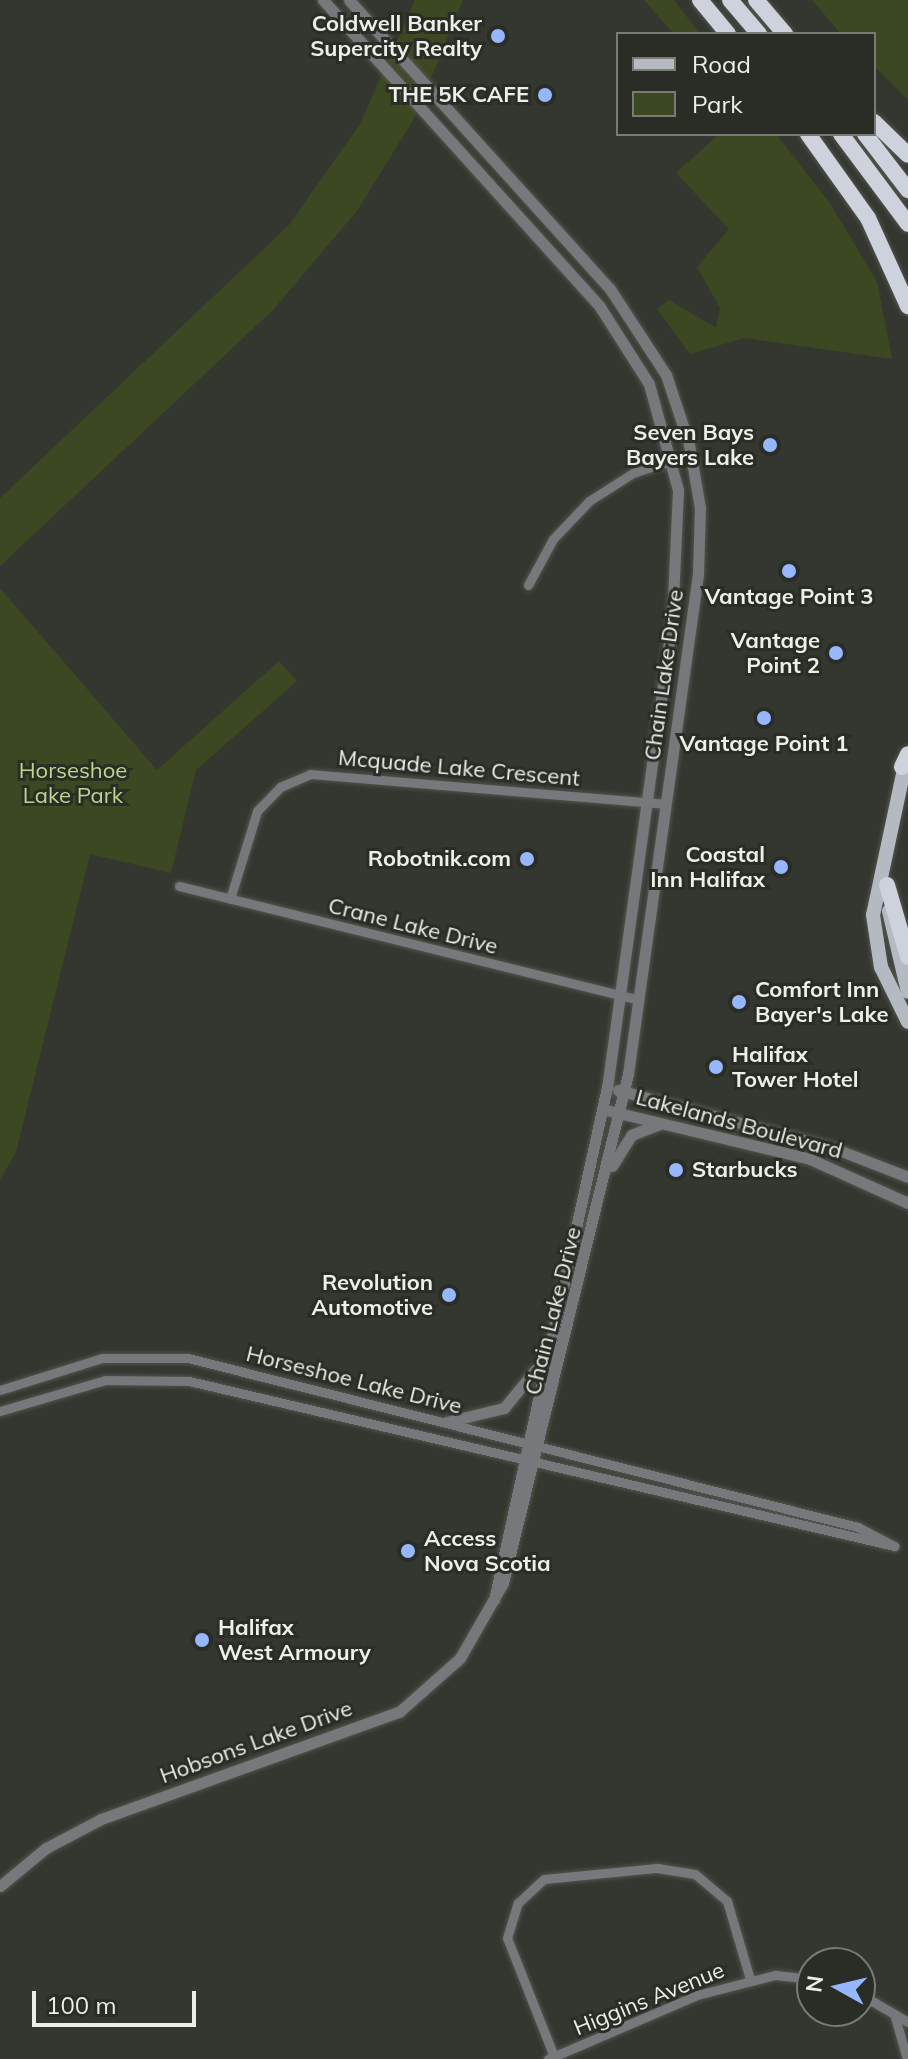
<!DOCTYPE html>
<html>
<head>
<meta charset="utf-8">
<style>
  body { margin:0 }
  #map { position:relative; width:908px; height:2059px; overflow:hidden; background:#34372f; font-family:Mulish,sans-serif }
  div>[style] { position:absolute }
  .green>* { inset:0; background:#3c4821 }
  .roads { filter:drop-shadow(0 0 2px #51544d) drop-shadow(0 0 2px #51544d) }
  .minor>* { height:9px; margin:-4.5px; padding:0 4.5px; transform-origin:4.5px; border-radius:4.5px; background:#76787c }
  .tertiary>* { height:11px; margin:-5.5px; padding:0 5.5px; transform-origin:5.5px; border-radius:5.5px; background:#76787c }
  .primary>* { height:14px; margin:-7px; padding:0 7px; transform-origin:7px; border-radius:7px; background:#b5b9c1 }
  .motorway>* { height:16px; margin:-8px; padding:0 8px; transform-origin:8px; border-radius:8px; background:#cdd2dc }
  .dots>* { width:22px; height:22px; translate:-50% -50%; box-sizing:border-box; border:4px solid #2a2d25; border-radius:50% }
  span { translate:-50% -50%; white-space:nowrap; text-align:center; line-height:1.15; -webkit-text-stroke:6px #2a2d25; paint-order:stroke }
  .poi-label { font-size:22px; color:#eceee9; font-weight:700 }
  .right { translate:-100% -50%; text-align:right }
  .left { translate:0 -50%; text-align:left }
  .street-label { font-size:22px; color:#eceee9 }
  .park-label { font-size:22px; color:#bed58d }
  .legend { position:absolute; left:616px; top:32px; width:260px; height:104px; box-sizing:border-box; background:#2a2d25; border:2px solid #787a73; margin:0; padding:10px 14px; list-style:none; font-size:24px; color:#eceee9 }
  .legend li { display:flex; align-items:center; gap:16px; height:40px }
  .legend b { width:40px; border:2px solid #787a73 }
  .north { position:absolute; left:796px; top:1947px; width:80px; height:80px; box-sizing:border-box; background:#2a2d25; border:2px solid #787a73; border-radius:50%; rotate:278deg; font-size:22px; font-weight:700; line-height:32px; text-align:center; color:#eceee9 }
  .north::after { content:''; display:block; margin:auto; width:28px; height:36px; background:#96b6fd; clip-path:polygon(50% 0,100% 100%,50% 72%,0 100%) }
  .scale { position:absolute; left:32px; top:1991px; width:164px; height:36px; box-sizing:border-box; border:4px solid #eceee9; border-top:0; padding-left:10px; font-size:24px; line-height:28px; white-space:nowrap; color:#eceee9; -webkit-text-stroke:6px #2a2d25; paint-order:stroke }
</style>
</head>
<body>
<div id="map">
  <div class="green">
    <div style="clip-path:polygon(415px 0,463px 0,415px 117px,357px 211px,273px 310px,0 566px,0 498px,289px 225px,360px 124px)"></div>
    <div style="clip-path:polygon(644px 0,674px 0,700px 34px,674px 34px)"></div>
    <div style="clip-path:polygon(812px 0,908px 0,908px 100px,874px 66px,874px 34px,841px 34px)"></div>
    <div style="clip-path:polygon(719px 134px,776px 134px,830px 203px,877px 282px,892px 359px,744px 338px,690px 354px,657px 309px,669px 300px,716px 328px,720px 308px,697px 267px,729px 229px,676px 173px)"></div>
    <div style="clip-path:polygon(0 588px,157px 770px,279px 661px,297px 681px,196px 770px,171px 873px,90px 854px,16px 1152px,0 1180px)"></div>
  </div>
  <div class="roads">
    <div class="minor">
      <div style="left:528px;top:585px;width:52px;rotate:-61.5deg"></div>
      <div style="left:553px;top:539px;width:52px;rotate:-46.5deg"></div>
      <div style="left:589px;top:501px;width:52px;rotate:-32.5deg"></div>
      <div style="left:633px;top:473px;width:61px;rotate:-18.1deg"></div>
      <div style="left:179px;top:886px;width:473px;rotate:13.9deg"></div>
      <div style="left:230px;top:899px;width:92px;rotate:-72.9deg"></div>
      <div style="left:257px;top:811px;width:33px;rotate:-46deg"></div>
      <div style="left:280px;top:787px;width:33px;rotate:-23deg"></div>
      <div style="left:310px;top:774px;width:357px;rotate:4.8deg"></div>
      <div style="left:0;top:1390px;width:107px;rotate:-17.4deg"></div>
      <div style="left:102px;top:1358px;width:86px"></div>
      <div style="left:188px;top:1358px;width:691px;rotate:14.16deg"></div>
      <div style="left:858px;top:1527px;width:41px;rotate:27.8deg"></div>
      <div style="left:0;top:1411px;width:109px;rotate:-16.4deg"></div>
      <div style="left:105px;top:1380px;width:84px;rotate:0.7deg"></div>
      <div style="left:189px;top:1381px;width:724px;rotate:13.17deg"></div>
      <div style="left:860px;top:1994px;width:56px;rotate:30.3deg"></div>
      <div style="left:895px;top:2017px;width:44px;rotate:74.1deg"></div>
      <div style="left:548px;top:2059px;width:162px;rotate:-23.2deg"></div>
      <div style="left:697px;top:1995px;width:81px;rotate:-14.4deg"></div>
      <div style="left:775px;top:1975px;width:37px;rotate:6deg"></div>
      <div style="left:555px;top:2059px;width:130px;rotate:-111.6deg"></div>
      <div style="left:507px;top:1938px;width:37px;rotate:-73deg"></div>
      <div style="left:518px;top:1903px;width:35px;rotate:-43deg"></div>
      <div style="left:544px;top:1879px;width:114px;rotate:-5.6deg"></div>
      <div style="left:657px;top:1868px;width:38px;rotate:9deg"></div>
      <div style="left:695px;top:1874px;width:42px;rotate:40.2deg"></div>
      <div style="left:727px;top:1901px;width:81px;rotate:73.6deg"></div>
    </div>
    <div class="tertiary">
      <div style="left:323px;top:0;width:413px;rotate:47.9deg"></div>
      <div style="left:600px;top:307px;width:91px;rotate:57.5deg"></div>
      <div style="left:649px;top:384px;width:110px;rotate:74.7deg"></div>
      <div style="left:678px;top:490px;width:130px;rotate:92.6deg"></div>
      <div style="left:672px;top:620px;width:472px;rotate:97.9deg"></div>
      <div style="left:607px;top:1087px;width:525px;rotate:102.42deg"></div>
      <div style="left:618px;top:1090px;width:226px;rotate:15.1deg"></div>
      <div style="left:836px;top:1149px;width:77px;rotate:21.3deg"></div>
      <div style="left:602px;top:1109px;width:214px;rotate:13.5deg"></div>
      <div style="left:810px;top:1159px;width:107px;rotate:24.2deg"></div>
      <div style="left:612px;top:1166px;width:36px;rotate:-58deg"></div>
      <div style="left:631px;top:1135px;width:30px;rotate:-21deg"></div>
      <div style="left:446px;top:1422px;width:60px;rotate:-13.6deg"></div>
      <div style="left:504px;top:1408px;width:50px;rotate:-50.6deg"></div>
      <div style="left:0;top:1886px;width:60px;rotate:-39.6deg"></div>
      <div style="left:46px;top:1848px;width:62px;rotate:-27.8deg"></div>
      <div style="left:101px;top:1819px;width:317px;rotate:-19.8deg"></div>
      <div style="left:399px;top:1712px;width:81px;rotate:-41.5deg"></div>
      <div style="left:460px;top:1658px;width:86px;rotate:-60.2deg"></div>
      <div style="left:503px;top:1583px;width:524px;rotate:-76.2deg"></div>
      <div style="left:628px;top:1074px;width:505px;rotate:-82.03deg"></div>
      <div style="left:698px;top:574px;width:66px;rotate:-88.3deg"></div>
      <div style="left:700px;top:508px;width:65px;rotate:-99.8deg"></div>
      <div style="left:689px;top:444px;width:73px;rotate:-108.4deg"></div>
      <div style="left:666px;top:375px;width:103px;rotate:-123.1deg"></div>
      <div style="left:610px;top:289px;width:389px;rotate:-132.1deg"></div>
    </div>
    <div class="primary">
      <div style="left:906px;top:760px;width:158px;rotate:102deg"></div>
      <div style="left:873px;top:915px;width:53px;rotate:81.3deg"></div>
      <div style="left:881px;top:967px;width:61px;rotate:63.9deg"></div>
      <div style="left:889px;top:911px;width:83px;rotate:76.8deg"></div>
    </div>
    <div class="motorway">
      <div style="left:700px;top:0;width:44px;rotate:50.5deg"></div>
      <div style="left:730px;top:0;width:45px;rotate:49.5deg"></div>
      <div style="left:756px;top:0;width:45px;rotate:49.5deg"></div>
      <div style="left:874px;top:122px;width:47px;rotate:44.1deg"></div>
      <div style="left:808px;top:134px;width:103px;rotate:54.5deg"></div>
      <div style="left:868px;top:218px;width:97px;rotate:65.6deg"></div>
      <div style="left:841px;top:134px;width:112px;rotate:53.3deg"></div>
      <div style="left:865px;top:134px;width:71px;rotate:52.5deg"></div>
      <div style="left:902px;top:767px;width:14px;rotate:-65deg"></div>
      <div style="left:887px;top:885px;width:75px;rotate:73.7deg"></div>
    </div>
  </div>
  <div class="dots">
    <div style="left:498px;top:36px;background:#96b6fd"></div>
    <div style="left:545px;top:95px;background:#96b6fd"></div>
    <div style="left:770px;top:445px;background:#96b6fd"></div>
    <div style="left:789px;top:571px;background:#96b6fd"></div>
    <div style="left:836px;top:653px;background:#96b6fd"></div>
    <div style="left:764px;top:718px;background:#96b6fd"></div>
    <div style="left:527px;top:859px;background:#96b6fd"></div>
    <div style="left:781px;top:867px;background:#96b6fd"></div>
    <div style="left:739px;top:1002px;background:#96b6fd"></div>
    <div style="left:716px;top:1067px;background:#96b6fd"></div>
    <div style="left:676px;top:1170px;background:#96b6fd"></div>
    <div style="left:449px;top:1295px;background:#96b6fd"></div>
    <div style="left:408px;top:1551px;background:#96b6fd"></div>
    <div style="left:202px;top:1640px;background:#96b6fd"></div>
  </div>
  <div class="poi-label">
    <span class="right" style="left:482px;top:36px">Coldwell Banker<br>Supercity Realty</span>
    <span class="right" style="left:529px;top:95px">THE 5K CAFE</span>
    <span class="right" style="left:754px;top:445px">Seven Bays<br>Bayers Lake</span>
    <span style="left:789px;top:597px">Vantage Point 3</span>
    <span class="right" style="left:820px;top:653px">Vantage<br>Point 2</span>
    <span style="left:764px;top:744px">Vantage Point 1</span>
    <span class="right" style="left:765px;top:867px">Coastal<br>Inn Halifax</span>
    <span class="right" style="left:511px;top:859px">Robotnik.com</span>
    <span class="left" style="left:755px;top:1002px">Comfort Inn<br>Bayer's Lake</span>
    <span class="left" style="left:732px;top:1067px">Halifax<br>Tower Hotel</span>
    <span class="left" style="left:692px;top:1170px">Starbucks</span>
    <span class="right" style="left:433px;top:1295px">Revolution<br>Automotive</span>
    <span class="left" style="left:424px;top:1551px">Access<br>Nova Scotia</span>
    <span class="left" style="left:218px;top:1640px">Halifax<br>West Armoury</span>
  </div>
  <div class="street-label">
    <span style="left:664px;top:675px;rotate:-82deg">Chain Lake Drive</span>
    <span style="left:459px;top:768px;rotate:5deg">Mcquade Lake Crescent</span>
    <span style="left:413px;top:926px;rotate:14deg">Crane Lake Drive</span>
    <span style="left:739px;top:1124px;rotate:15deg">Lakelands Boulevard</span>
    <span style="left:553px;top:1311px;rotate:-76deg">Chain Lake Drive</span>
    <span style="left:354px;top:1380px;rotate:14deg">Horseshoe Lake Drive</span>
    <span style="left:256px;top:1742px;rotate:-20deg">Hobsons Lake Drive</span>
    <span style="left:649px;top:1999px;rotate:-22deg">Higgins Avenue</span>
  </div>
  <div class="park-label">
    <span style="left:73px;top:783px">Horseshoe<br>Lake Park</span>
  </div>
  <ul class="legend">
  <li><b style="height:10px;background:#b5b9c1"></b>Road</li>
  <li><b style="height:22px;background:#3c4821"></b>Park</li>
  </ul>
  <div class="north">N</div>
  <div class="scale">100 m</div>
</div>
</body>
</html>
